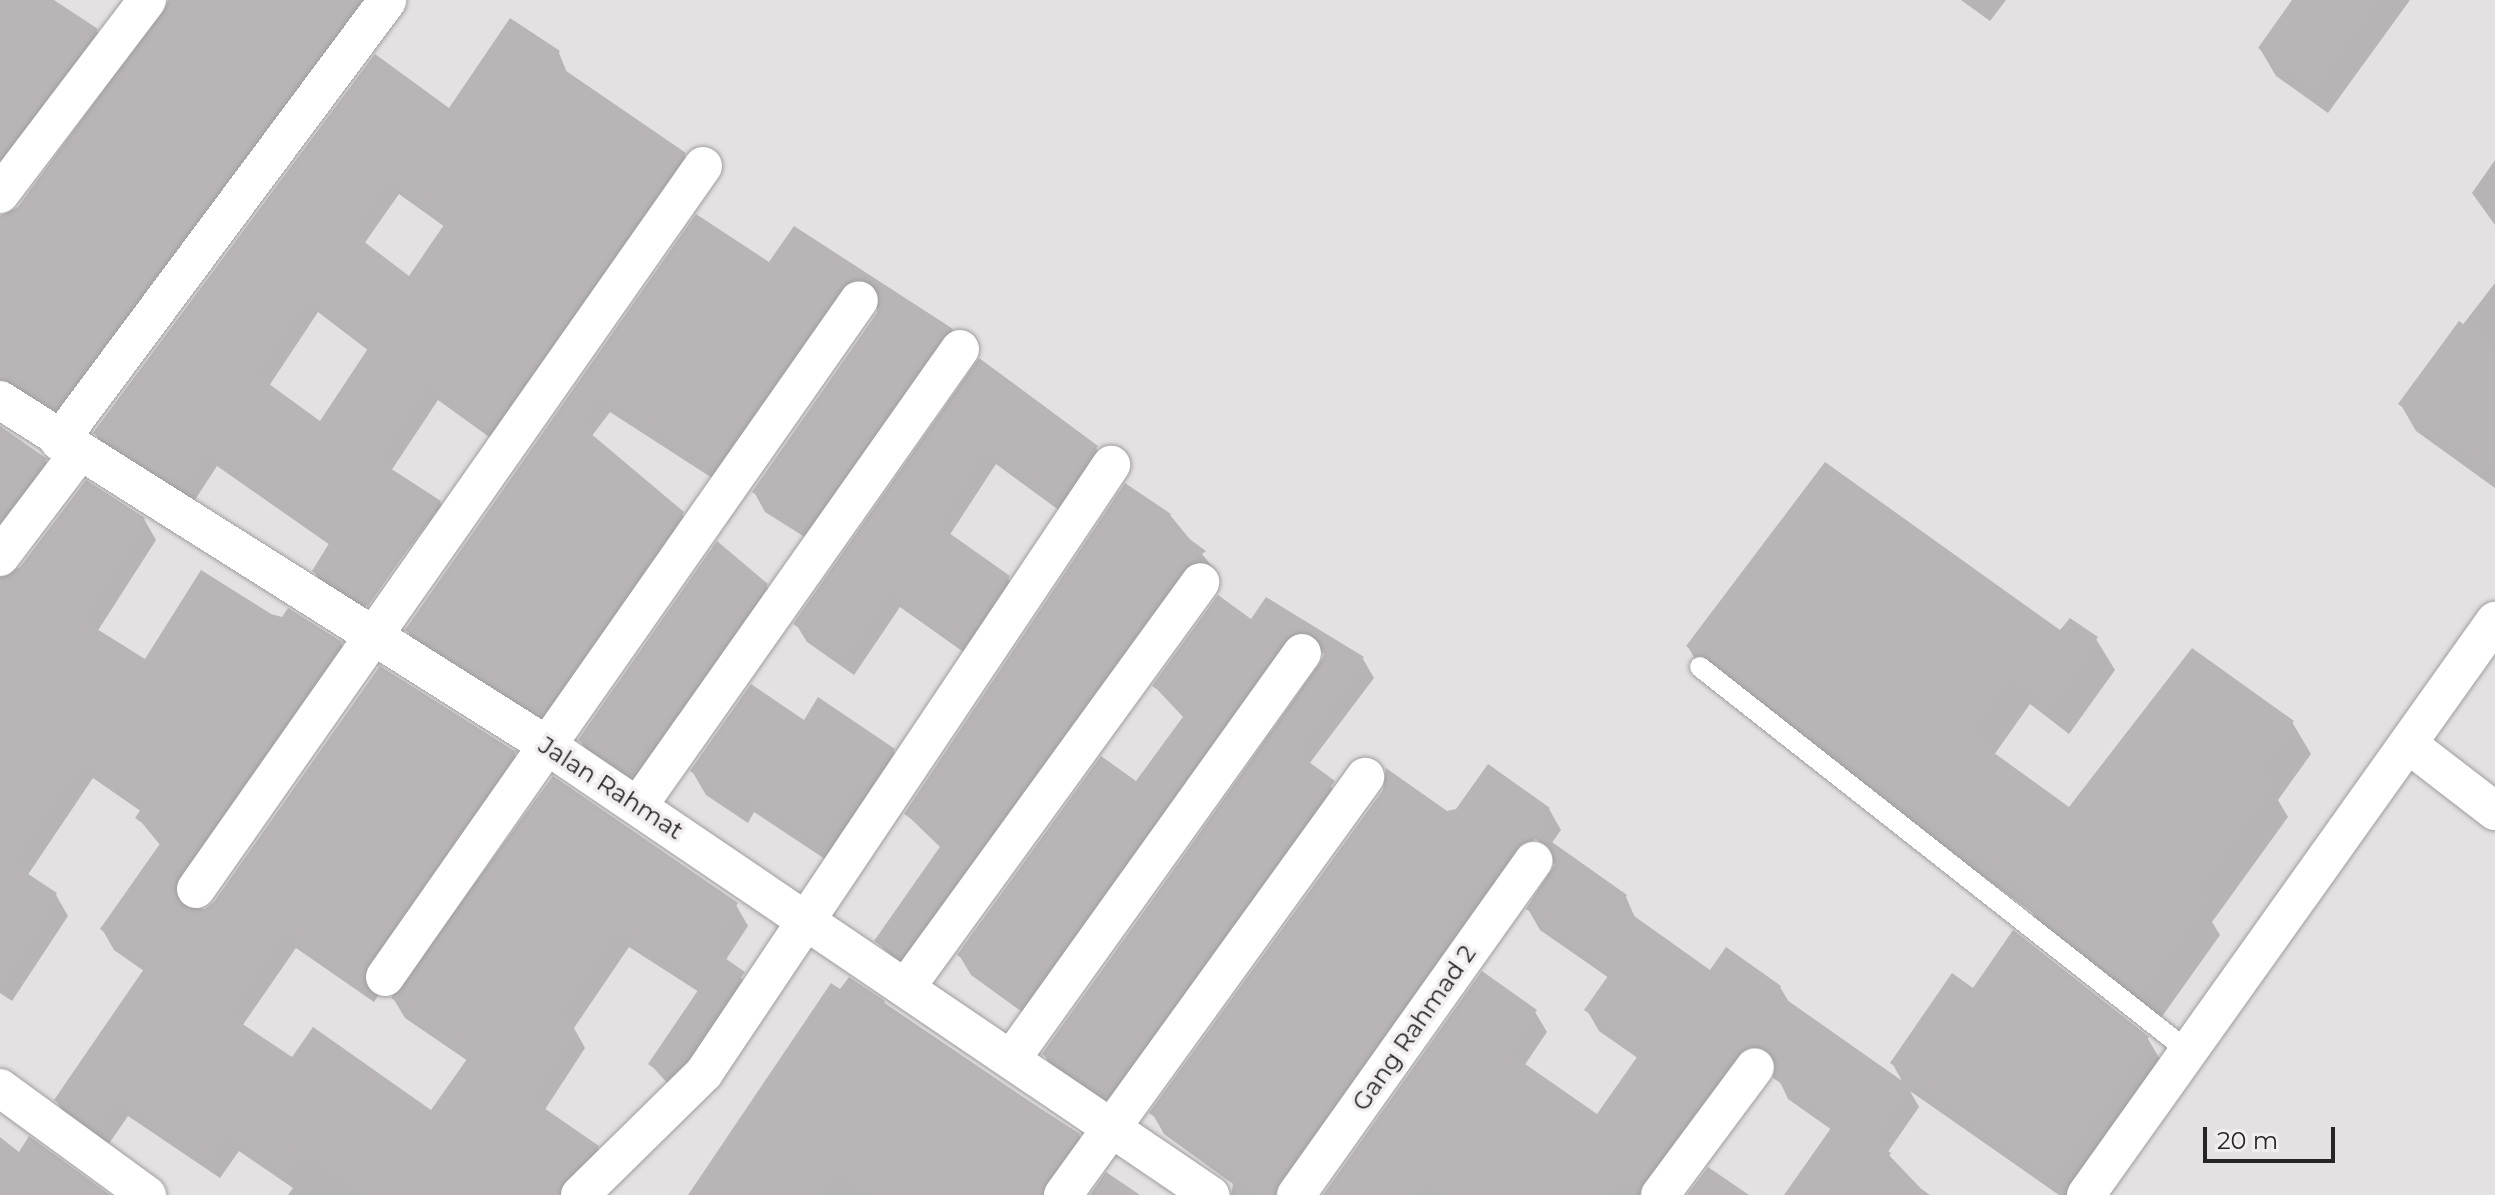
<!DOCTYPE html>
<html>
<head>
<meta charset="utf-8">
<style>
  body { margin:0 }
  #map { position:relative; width:2495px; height:1195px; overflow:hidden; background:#e4e1e3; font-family:Montserrat,sans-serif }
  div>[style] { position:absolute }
  .shadow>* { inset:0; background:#0003 }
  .building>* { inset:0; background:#b9b5b6 }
  .roads { filter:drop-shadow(0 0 2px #a09d9f) drop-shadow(0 0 2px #a09d9f) }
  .service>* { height:20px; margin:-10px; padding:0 10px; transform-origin:10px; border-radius:10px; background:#fff }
  .minor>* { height:38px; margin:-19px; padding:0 19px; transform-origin:19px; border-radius:19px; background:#fff }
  span { translate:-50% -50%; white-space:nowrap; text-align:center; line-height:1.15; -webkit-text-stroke:7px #f2eef0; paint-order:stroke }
  .street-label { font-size:24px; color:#262525 }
  .scale { position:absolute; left:2203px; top:1127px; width:132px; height:36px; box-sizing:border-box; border:4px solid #262525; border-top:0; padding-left:10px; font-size:24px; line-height:28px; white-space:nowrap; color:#262525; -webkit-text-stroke:6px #f2eef0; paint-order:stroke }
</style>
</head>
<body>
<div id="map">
  <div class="shadow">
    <div style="clip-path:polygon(0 0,51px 0,96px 30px,108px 51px,0 194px)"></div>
    <div style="clip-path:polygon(170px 0,386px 0,68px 429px,0 403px,0 216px,19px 209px)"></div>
    <div style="clip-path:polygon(1961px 0,2006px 0,1990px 21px)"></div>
    <div style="clip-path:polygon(2295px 0,2410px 0,2328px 113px,2276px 76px,2260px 49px)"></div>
    <div style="clip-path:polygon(evenodd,511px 21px,559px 53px,568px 75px,684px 154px,695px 173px,503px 447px,438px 400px,391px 471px,440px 502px,451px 522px,379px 624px,364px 615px,439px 508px,361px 612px,325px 590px,314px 571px,330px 545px,217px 466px,191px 506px,106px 452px,95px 433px,450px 111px,511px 21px,399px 194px,445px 227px,410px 279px,364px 244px,399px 194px,511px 21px,318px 312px,369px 351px,321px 424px,269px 386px,318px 312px)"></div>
    <div style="clip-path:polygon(2495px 160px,2495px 225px,2472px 193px)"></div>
    <div style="clip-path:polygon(697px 217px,769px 265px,795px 228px,952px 330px,963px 350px,819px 546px,765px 512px,754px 492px,879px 313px,874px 297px,726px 487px,610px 412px,591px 437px,682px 514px,694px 534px,553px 734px,419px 650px,407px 630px)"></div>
    <div style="clip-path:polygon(2495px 283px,2495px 488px,2416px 431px,2401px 405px)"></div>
    <div style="clip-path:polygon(980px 361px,1096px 448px,1107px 467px,1071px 519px,996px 464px,949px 536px,1008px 578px,1019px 597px,976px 661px,900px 607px,854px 675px,807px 642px,796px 624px)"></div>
    <div style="clip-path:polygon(0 429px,45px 460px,57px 481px,0 557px)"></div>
    <div style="clip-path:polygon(1170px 515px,1215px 570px,1192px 588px,911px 975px,876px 941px,941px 848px,906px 814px)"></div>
    <div style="clip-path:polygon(144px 519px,156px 540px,97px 632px,146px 662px,270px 616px,341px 643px,353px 664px,189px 898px,188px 910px,205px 911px,514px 753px,526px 774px,374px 1002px,296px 948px,242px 1026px,293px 1060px,432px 1113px,468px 1061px,405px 1018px,393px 998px,553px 779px,736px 905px,748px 926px,725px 961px,756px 994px,680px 1097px,650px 1064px,699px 992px,629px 947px,574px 1028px,585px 1048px,544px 1111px,597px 1147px,609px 1168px,584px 1195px,288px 1195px,293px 1188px,239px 1151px,220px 1178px,128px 1116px,106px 1148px,68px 1121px,56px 1100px,144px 971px,114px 950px,102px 929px,161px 846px,138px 818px,142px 812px,93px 778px,27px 876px,56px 895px,68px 916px,12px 1001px,0 993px,0 575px)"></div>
    <div style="clip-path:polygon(766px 585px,777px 604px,634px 788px,591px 759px,580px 740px)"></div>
    <div style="clip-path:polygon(1267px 599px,1363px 659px,1374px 678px,1309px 764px,1345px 802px,1118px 1116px,1055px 1074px,1044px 1054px,1326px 654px,1316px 650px,1036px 1022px,971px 975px,959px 955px,1136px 784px,1185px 719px,1154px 686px,1252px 621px)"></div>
    <div style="clip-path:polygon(2061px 633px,2096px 639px,2115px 670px,2069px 734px,2030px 704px,1994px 755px,2070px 809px,2292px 722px,2311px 754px,2278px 800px,2288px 817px,2212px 922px,2220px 935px,2156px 1025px,2049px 940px,2032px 912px,1706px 678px,1688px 647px)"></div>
    <div style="clip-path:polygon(804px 722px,893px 750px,907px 774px,831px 863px,754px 812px,748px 823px,706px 795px,692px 771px)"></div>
    <div style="clip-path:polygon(evenodd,1549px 809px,1561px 830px,1551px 844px,1626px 897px,1636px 920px,1710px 973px,1780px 987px,1790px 1004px,1905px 1086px,1892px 1063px,1974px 990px,2148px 1039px,2164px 1066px,2073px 1195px,2059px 1195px,1910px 1091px,1919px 1107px,1887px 1153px,1927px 1195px,1787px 1195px,1832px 1130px,1788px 1099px,1774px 1069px,1759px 1067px,1660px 1195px,1325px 1195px,1535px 1012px,1547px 1032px,1524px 1066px,1597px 1117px,1639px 1059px,1599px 1031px,1587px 1010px,1609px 978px,1540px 930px,1528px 909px,1556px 865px,1547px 859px,1295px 1195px,1231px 1195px,1233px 1184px,1164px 1134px,1152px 1113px,1447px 813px,1549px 809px,1527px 832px,1545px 844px,1545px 849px,1525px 835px,1527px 832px)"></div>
    <div style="clip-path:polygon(841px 991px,883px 1002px,1079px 1135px,1091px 1156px,1062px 1195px,691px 1195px)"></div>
  </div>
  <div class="building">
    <div style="clip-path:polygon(0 0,54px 0,98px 29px,0 158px)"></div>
    <div style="clip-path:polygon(169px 0,359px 0,55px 409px,0 378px,0 216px,18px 207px)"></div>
    <div style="clip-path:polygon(2292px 0,2374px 0,2312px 87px,2258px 48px)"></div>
    <div style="clip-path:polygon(evenodd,510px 18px,560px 51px,553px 62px,686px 153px,492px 429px,427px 382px,376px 459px,441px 501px,368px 606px,312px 571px,333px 537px,206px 448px,180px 488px,93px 433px,375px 54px,449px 108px,510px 18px,388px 176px,448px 219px,409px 276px,350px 231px,388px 176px,510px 18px,306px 294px,371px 344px,320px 421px,254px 373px,306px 294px)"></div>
    <div style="clip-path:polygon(696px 214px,769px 262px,794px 226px,953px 329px,807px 528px,752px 492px,877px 313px,879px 291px,871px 282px,850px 280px,841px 287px,715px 468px,598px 393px,577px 422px,684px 512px,541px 716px,405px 630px)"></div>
    <div style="clip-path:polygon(2459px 321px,2495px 347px,2495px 474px,2398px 404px)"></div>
    <div style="clip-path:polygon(979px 358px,1098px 446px,1060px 501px,984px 447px,935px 523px,1010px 576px,965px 643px,889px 589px,843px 657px,793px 624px)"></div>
    <div style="clip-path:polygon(0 426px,47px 459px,0 521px)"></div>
    <div style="clip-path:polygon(1825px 462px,2060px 630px,2070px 618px,2098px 637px,2051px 703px,2011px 674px,1968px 734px,2069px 807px,2192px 648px,2294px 721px,2257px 774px,2271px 784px,2192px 894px,2203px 902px,2138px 995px,2028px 909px,2036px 897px,1686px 646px)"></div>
    <div style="clip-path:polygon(86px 480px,145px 518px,81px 619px,145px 659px,201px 570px,271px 614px,282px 617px,288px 608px,342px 642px,178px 876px,176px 898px,184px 907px,205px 909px,214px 902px,380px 666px,516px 752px,361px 983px,284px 929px,226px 1013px,292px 1057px,313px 1027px,431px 1110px,472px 1052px,391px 998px,553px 776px,738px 903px,709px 947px,745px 972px,668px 1078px,648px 1064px,703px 983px,616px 927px,558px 1014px,575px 1026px,528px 1097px,599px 1146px,559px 1195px,368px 1195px,301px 1148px,285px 1172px,227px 1131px,208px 1159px,116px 1096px,94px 1129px,54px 1100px,148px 963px,100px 929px,164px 838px,135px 818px,145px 803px,81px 759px,10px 862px,57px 893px,0 981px,0 579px,18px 570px)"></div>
    <div style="clip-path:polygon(1125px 483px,1171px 514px,1166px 522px,1206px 551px,1182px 569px,900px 958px,874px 941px,944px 841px,904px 814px)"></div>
    <div style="clip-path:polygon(717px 541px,768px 584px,653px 746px,648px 742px,623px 770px,578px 740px)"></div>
    <div style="clip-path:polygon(1218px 595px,1251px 619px,1266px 597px,1364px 657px,1294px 751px,1335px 781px,1106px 1098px,1042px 1054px,1320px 666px,1324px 654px,1315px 636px,1303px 631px,1284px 640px,1024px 1004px,957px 955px,1101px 756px,1136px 781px,1188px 710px,1152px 686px)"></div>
    <div style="clip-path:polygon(751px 684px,804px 720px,818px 697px,895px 749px,868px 789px,856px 781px,817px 840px,740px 790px,733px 800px,690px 771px)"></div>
    <div style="clip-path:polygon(1488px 764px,1550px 808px,1535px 830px,1627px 895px,1620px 906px,1710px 970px,1726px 947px,1781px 986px,1777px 993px,1908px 1085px,1870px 1139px,1891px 1153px,1884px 1163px,1930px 1195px,1784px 1195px,1836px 1121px,1773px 1078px,1775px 1058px,1757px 1045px,1737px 1054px,1639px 1189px,1619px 1175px,1605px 1195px,1445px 1195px,1424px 1179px,1413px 1195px,1323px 1195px,1482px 971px,1537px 1010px,1508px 1052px,1597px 1114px,1642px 1050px,1584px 1010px,1613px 969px,1526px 909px,1555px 864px,1553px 851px,1536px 839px,1516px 848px,1489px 884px,1480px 878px,1437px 940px,1446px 946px,1274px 1195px,1264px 1195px,1149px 1113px,1383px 790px,1386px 768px,1447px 811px,1456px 809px)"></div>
    <div style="clip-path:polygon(2013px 930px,2149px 1037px,2052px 1175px,1890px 1063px,1952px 973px,1973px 988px)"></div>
    <div style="clip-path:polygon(849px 977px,885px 1001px,882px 1006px,1080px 1134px,1041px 1195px,876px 1195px,835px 1167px,816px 1195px,688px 1195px,831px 983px,840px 989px)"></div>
    <div style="clip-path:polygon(29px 1136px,110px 1195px,0 1195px,0 1137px,19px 1152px)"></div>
    <div style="clip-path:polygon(1708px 1167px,1749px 1195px,1687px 1195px)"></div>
    <div style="clip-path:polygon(1106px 1172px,1140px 1195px,1090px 1195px)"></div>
  </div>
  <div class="roads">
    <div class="service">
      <div style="left:1700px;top:667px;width:621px;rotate:38.2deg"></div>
    </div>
    <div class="minor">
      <div style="left:0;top:194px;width:243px;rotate:-52.8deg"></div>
      <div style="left:0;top:400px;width:644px;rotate:32.26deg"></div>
      <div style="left:545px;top:744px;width:804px;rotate:34.14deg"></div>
      <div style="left:59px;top:441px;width:549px;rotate:-53.3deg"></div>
      <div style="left:0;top:557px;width:129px;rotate:-52.9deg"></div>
      <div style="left:2408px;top:744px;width:110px;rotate:37.6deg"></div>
      <div style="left:638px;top:806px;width:559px;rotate:-54.83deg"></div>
      <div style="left:196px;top:889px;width:883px;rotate:-54.96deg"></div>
      <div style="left:385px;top:977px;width:826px;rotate:-55deg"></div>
      <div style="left:907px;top:986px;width:499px;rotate:-54deg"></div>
      <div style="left:1012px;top:1058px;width:498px;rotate:-54.4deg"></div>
      <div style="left:0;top:1088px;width:182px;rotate:36.1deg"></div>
      <div style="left:580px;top:1195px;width:174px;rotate:-44.5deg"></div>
      <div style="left:704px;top:1073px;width:732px;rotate:-56.2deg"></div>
      <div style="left:1063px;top:1195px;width:516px;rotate:-54.15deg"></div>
      <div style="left:1296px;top:1195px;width:410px;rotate:-54.6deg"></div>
      <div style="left:1660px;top:1195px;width:159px;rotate:-53.4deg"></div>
      <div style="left:2086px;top:1195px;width:705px;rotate:-54.53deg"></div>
    </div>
  </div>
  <div class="street-label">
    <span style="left:611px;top:788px;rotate:33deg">Jalan Rahmat</span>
    <span style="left:1414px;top:1028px;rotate:-55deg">Gang Rahmad 2</span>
  </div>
  <div class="scale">20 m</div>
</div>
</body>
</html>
